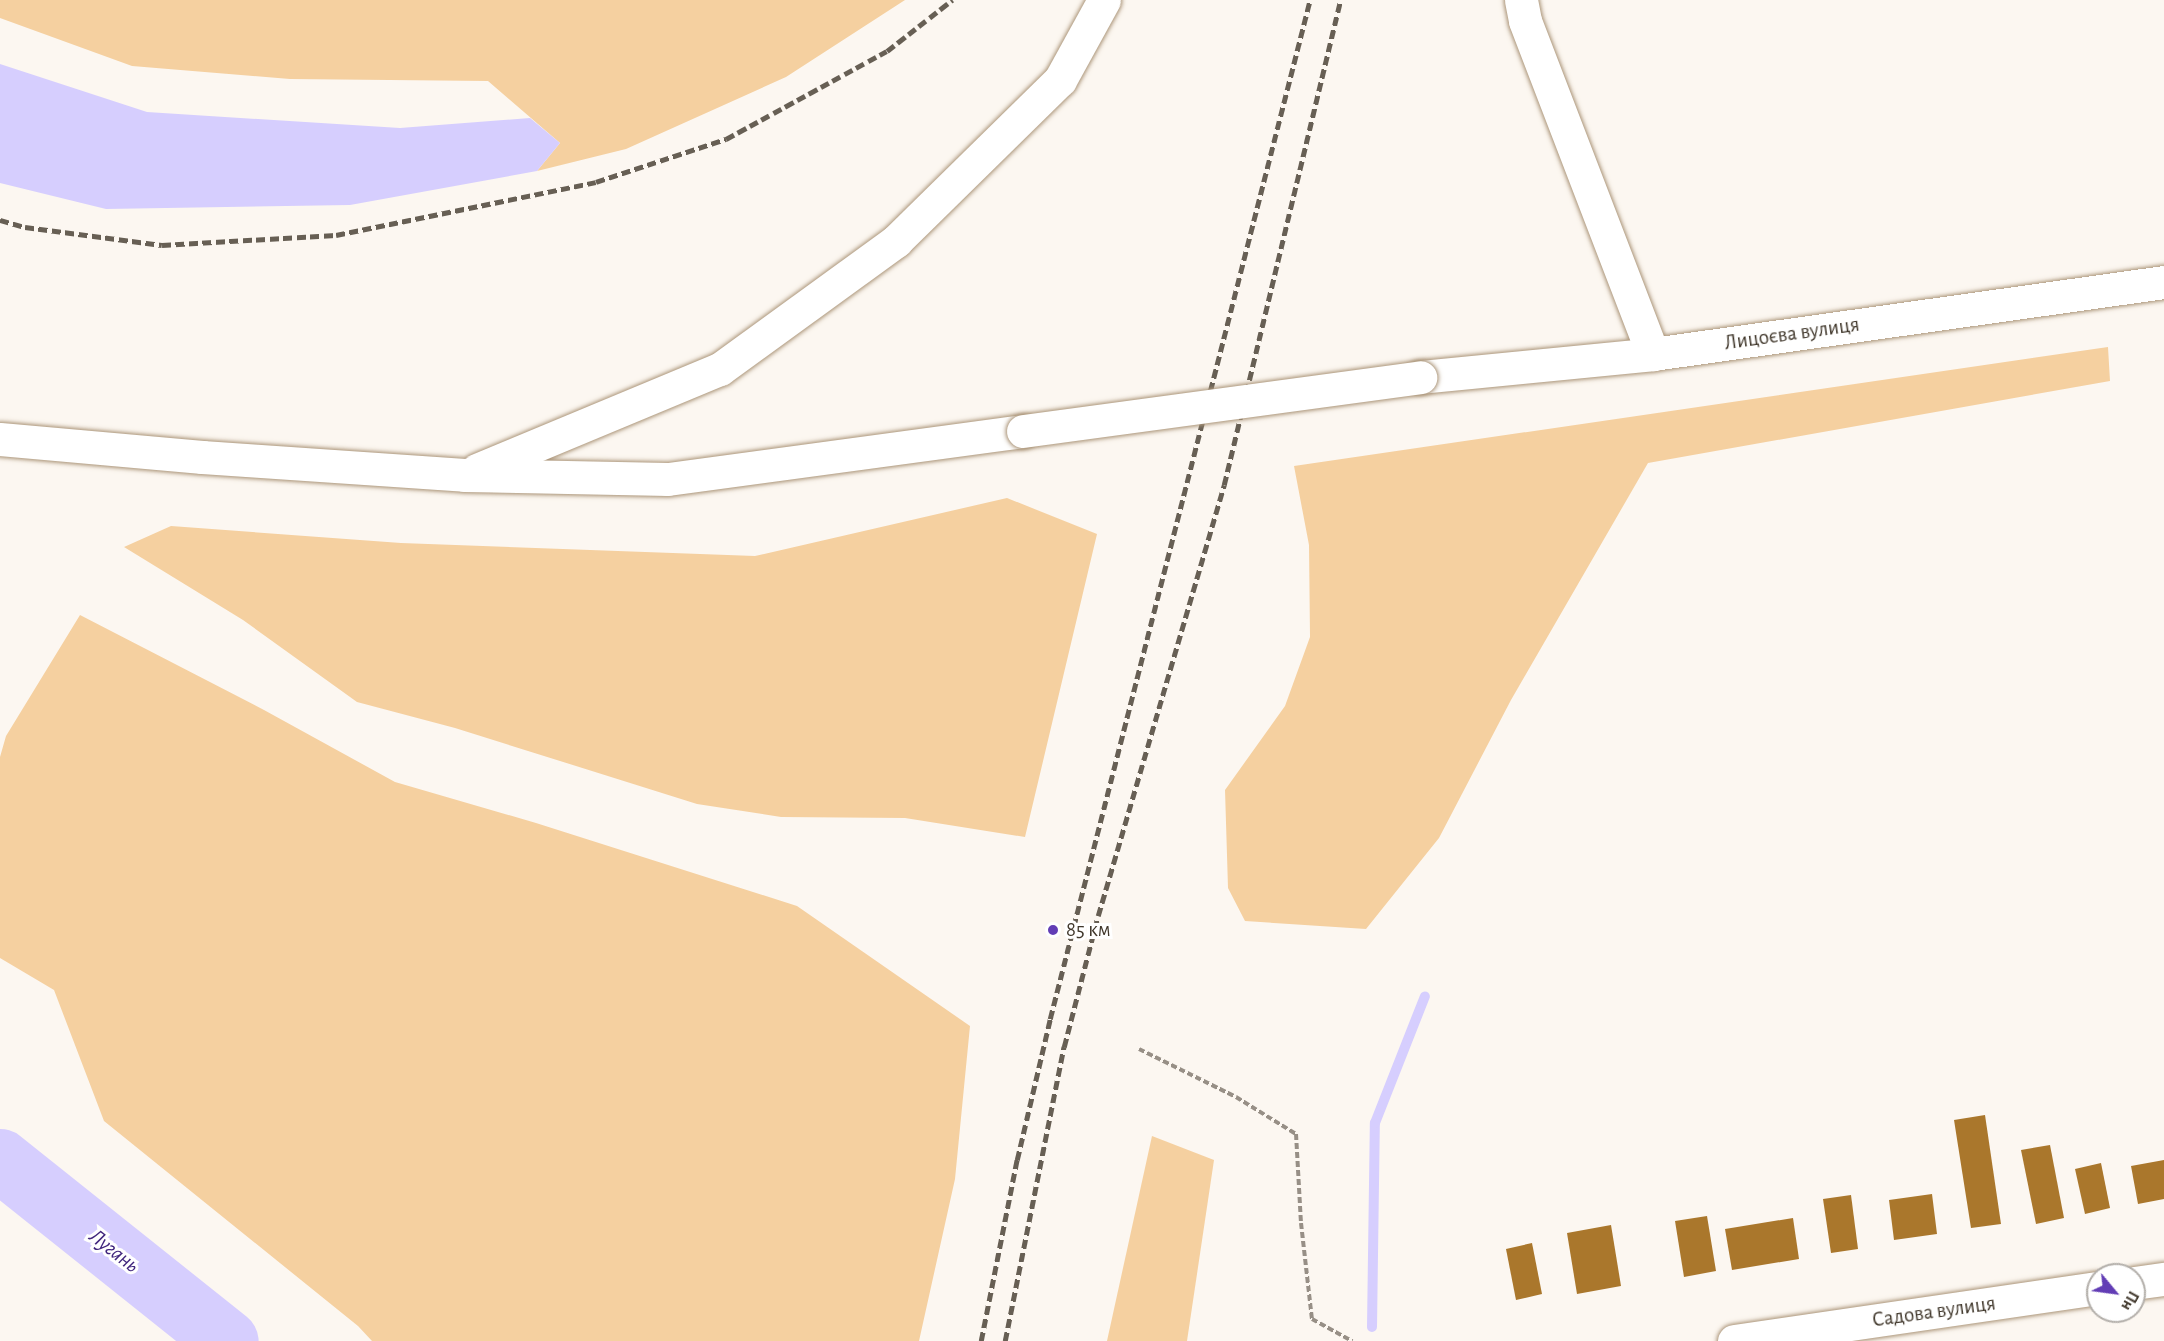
<!DOCTYPE html>
<html>
<head>
<meta charset="utf-8">
<style>
  body { margin:0 }
  #map { position:relative; width:2164px; height:1341px; overflow:hidden; background:#fcf7f1; font-family:"Alegreya Sans",sans-serif }
  div>[style] { position:absolute }
  .green>* { inset:0; background:#f5d0a0 }
  .water>* { inset:0; background:#d6cefe }
  .stream>* { height:10px; margin:-5px; padding:0 5px; transform-origin:5px; border-radius:5px; background:#d6cefe }
  .river>* { height:63px; margin:-31.5px; padding:0 31.5px; transform-origin:31.5px; border-radius:31.5px; background:#d6cefe }
  .building>* { inset:0; background:#aa772c }
  .path>* { height:4px; margin-top:-2px; transform-origin:0; background:repeating-linear-gradient(90deg,#978f86 0 6px,transparent 0 9px) }
  .roads { filter:drop-shadow(0 0 2px #ac967a) drop-shadow(0 0 2px #ac967a) }
  .minor>* { height:33px; margin:-16.5px; padding:0 16.5px; transform-origin:16.5px; border-radius:16.5px; background:#fff }
  .rail>* { height:4.5px; margin-top:-2.25px; transform-origin:0; background:repeating-linear-gradient(90deg,#675f54 0 9px,transparent 0 13.5px) }
  .bridges { filter:drop-shadow(0 0 2px #ac967a) drop-shadow(0 0 2px #ac967a) }
  .minor-bridge>* { height:33px; margin:-16.5px; padding:0 16.5px; transform-origin:16.5px; border-radius:16.5px; background:#fff }
  .dots>* { width:16px; height:16px; translate:-50% -50%; box-sizing:border-box; border:3px solid #fff; border-radius:50% }
  span { translate:-50% -50%; white-space:nowrap; text-align:center; line-height:1.15; -webkit-text-stroke:6px #fff; paint-order:stroke }
  .street-label { font-size:21px; color:#40372b }
  .poi-label { font-size:21px; color:#40372b }
  .left { translate:0 -50%; text-align:left }
  .water-label { font-size:22px; color:#41267d; font-style:italic }
  .north { position:absolute; left:2086px; top:1263px; width:60px; height:60px; box-sizing:border-box; background:#fff; border:2px solid #b3afaa; border-radius:50%; rotate:119deg; font-size:16px; font-weight:700; line-height:24px; text-align:center; color:#40372b }
  .north::after { content:''; display:block; margin:auto; width:21px; height:27px; background:#623db5; clip-path:polygon(50% 0,100% 100%,50% 72%,0 100%) }
</style>
</head>
<body>
<div id="map">
  <div class="green">
    <div style="clip-path:polygon(0 0,905px 0,786px 77px,626px 149px,537px 171px,560px 143px,488px 81px,290px 79px,132px 66px,0 18px)"></div>
    <div style="clip-path:polygon(2108px 347px,2110px 381px,1648px 463px,1511px 700px,1439px 838px,1366px 929px,1245px 921px,1228px 888px,1225px 790px,1285px 706px,1310px 637px,1309px 545px,1294px 466px)"></div>
    <div style="clip-path:polygon(1007px 498px,1097px 534px,1025px 837px,905px 818px,781px 817px,697px 804px,455px 728px,357px 702px,243px 620px,124px 547px,171px 526px,401px 543px,755px 556px)"></div>
    <div style="clip-path:polygon(80px 615px,264px 710px,395px 782px,536px 823px,797px 906px,970px 1026px,955px 1179px,919px 1341px,372px 1341px,358px 1326px,104px 1121px,54px 990px,0 958px,0 757px,6px 736px)"></div>
    <div style="clip-path:polygon(1152px 1136px,1214px 1160px,1187px 1341px,1107px 1341px)"></div>
  </div>
  <div class="water">
    <div style="clip-path:polygon(0 64px,147px 112px,400px 128px,530px 118px,560px 143px,537px 171px,350px 205px,106px 209px,0 183px)"></div>
  </div>
  <div class="stream">
    <div style="left:1372px;top:1327px;width:204px;rotate:-89.2deg"></div>
    <div style="left:1375px;top:1123px;width:136px;rotate:-68.5deg"></div>
  </div>
  <div class="river">
    <div style="left:0;top:1160px;width:290px;rotate:38.6deg"></div>
  </div>
  <div class="building">
    <div style="clip-path:polygon(1985px 1115px,2001px 1224px,1971px 1228px,1954px 1120px)"></div>
    <div style="clip-path:polygon(2050px 1145px,2064px 1218px,2036px 1224px,2021px 1150px)"></div>
    <div style="clip-path:polygon(2164px 1160px,2164px 1199px,2138px 1204px,2131px 1166px)"></div>
    <div style="clip-path:polygon(2101px 1163px,2110px 1208px,2085px 1214px,2075px 1169px)"></div>
    <div style="clip-path:polygon(1932px 1194px,1937px 1234px,1894px 1240px,1889px 1200px)"></div>
    <div style="clip-path:polygon(1851px 1195px,1858px 1249px,1831px 1253px,1823px 1199px)"></div>
    <div style="clip-path:polygon(1707px 1216px,1716px 1271px,1684px 1277px,1675px 1221px)"></div>
    <div style="clip-path:polygon(1793px 1218px,1799px 1259px,1732px 1270px,1725px 1229px)"></div>
    <div style="clip-path:polygon(1611px 1225px,1621px 1286px,1577px 1294px,1567px 1233px)"></div>
    <div style="clip-path:polygon(1532px 1243px,1542px 1294px,1516px 1300px,1506px 1249px)"></div>
  </div>
  <div class="path">
    <div style="left:1139px;top:1049px;width:108px;rotate:26.3deg"></div>
    <div style="left:1236px;top:1097px;width:70px;rotate:31.7deg"></div>
    <div style="left:1296px;top:1134px;width:89px;rotate:86.8deg"></div>
    <div style="left:1301px;top:1223px;width:97px;rotate:83.5deg"></div>
    <div style="left:1312px;top:1319px;width:46px;rotate:28.8deg"></div>
  </div>
  <div class="roads">
    <div class="minor">
      <div style="left:1521px;top:0;width:21px;rotate:79deg"></div>
      <div style="left:1525px;top:21px;width:357px;rotate:69deg"></div>
      <div style="left:1420px;top:377px;width:234px;rotate:-5.6deg"></div>
      <div style="left:1653px;top:354px;width:516px;rotate:-8.02deg"></div>
      <div style="left:0;top:439px;width:203px;rotate:5.1deg"></div>
      <div style="left:202px;top:457px;width:263px;rotate:3.9deg"></div>
      <div style="left:464px;top:475px;width:204px;rotate:1.1deg"></div>
      <div style="left:668px;top:479px;width:358px;rotate:-7.7deg"></div>
      <div style="left:477px;top:470px;width:263px;rotate:-22.6deg"></div>
      <div style="left:720px;top:369px;width:218px;rotate:-36deg"></div>
      <div style="left:896px;top:241px;width:230px;rotate:-44.5deg"></div>
      <div style="left:1060px;top:80px;width:91px;rotate:-61.2deg"></div>
      <div style="left:2134px;top:1283px;width:30px;rotate:-8deg"></div>
      <div style="left:1734px;top:1341px;width:368px;rotate:-8.3deg"></div>
    </div>
  </div>
  <div class="rail">
    <div style="left:0;top:220px;width:26px;rotate:16deg"></div>
    <div style="left:25px;top:227px;width:138px;rotate:7.5deg"></div>
    <div style="left:162px;top:245px;width:174px;rotate:-3.3deg"></div>
    <div style="left:336px;top:235px;width:265px;rotate:-11.5deg"></div>
    <div style="left:596px;top:182px;width:137px;rotate:-18.3deg"></div>
    <div style="left:726px;top:139px;width:183px;rotate:-28.7deg"></div>
    <div style="left:887px;top:51px;width:83px;rotate:-38.1deg"></div>
    <div style="left:981px;top:1341px;width:185px;rotate:-78.8deg"></div>
    <div style="left:1017px;top:1160px;width:145px;rotate:-76.8deg"></div>
    <div style="left:1050px;top:1019px;width:1052px;rotate:-75.69deg"></div>
    <div style="left:1005px;top:1341px;width:300px;rotate:-78.7deg"></div>
    <div style="left:1064px;top:1047px;width:135px;rotate:-75.5deg"></div>
    <div style="left:1098px;top:916px;width:449px;rotate:-73.7deg"></div>
    <div style="left:1224px;top:485px;width:499px;rotate:-76.5deg"></div>
  </div>
  <div class="bridges">
    <div class="minor-bridge">
      <div style="left:1023px;top:431px;width:401px;rotate:-7.7deg"></div>
    </div>
  </div>
  <div class="dots">
    <div style="left:1053px;top:930px;background:#623db5"></div>
  </div>
  <div class="street-label">
    <span style="left:1792px;top:334px;rotate:-8deg">Лицоєва вулиця</span>
    <span style="left:1934px;top:1312px;rotate:-8deg">Садова вулиця</span>
  </div>
  <div class="poi-label">
    <span class="left" style="left:1066px;top:930px">85 км</span>
  </div>
  <div class="water-label">
    <span style="left:114px;top:1251px;rotate:38deg">Лугань</span>
  </div>
  <div class="north">Пн</div>
</div>
</body>
</html>
